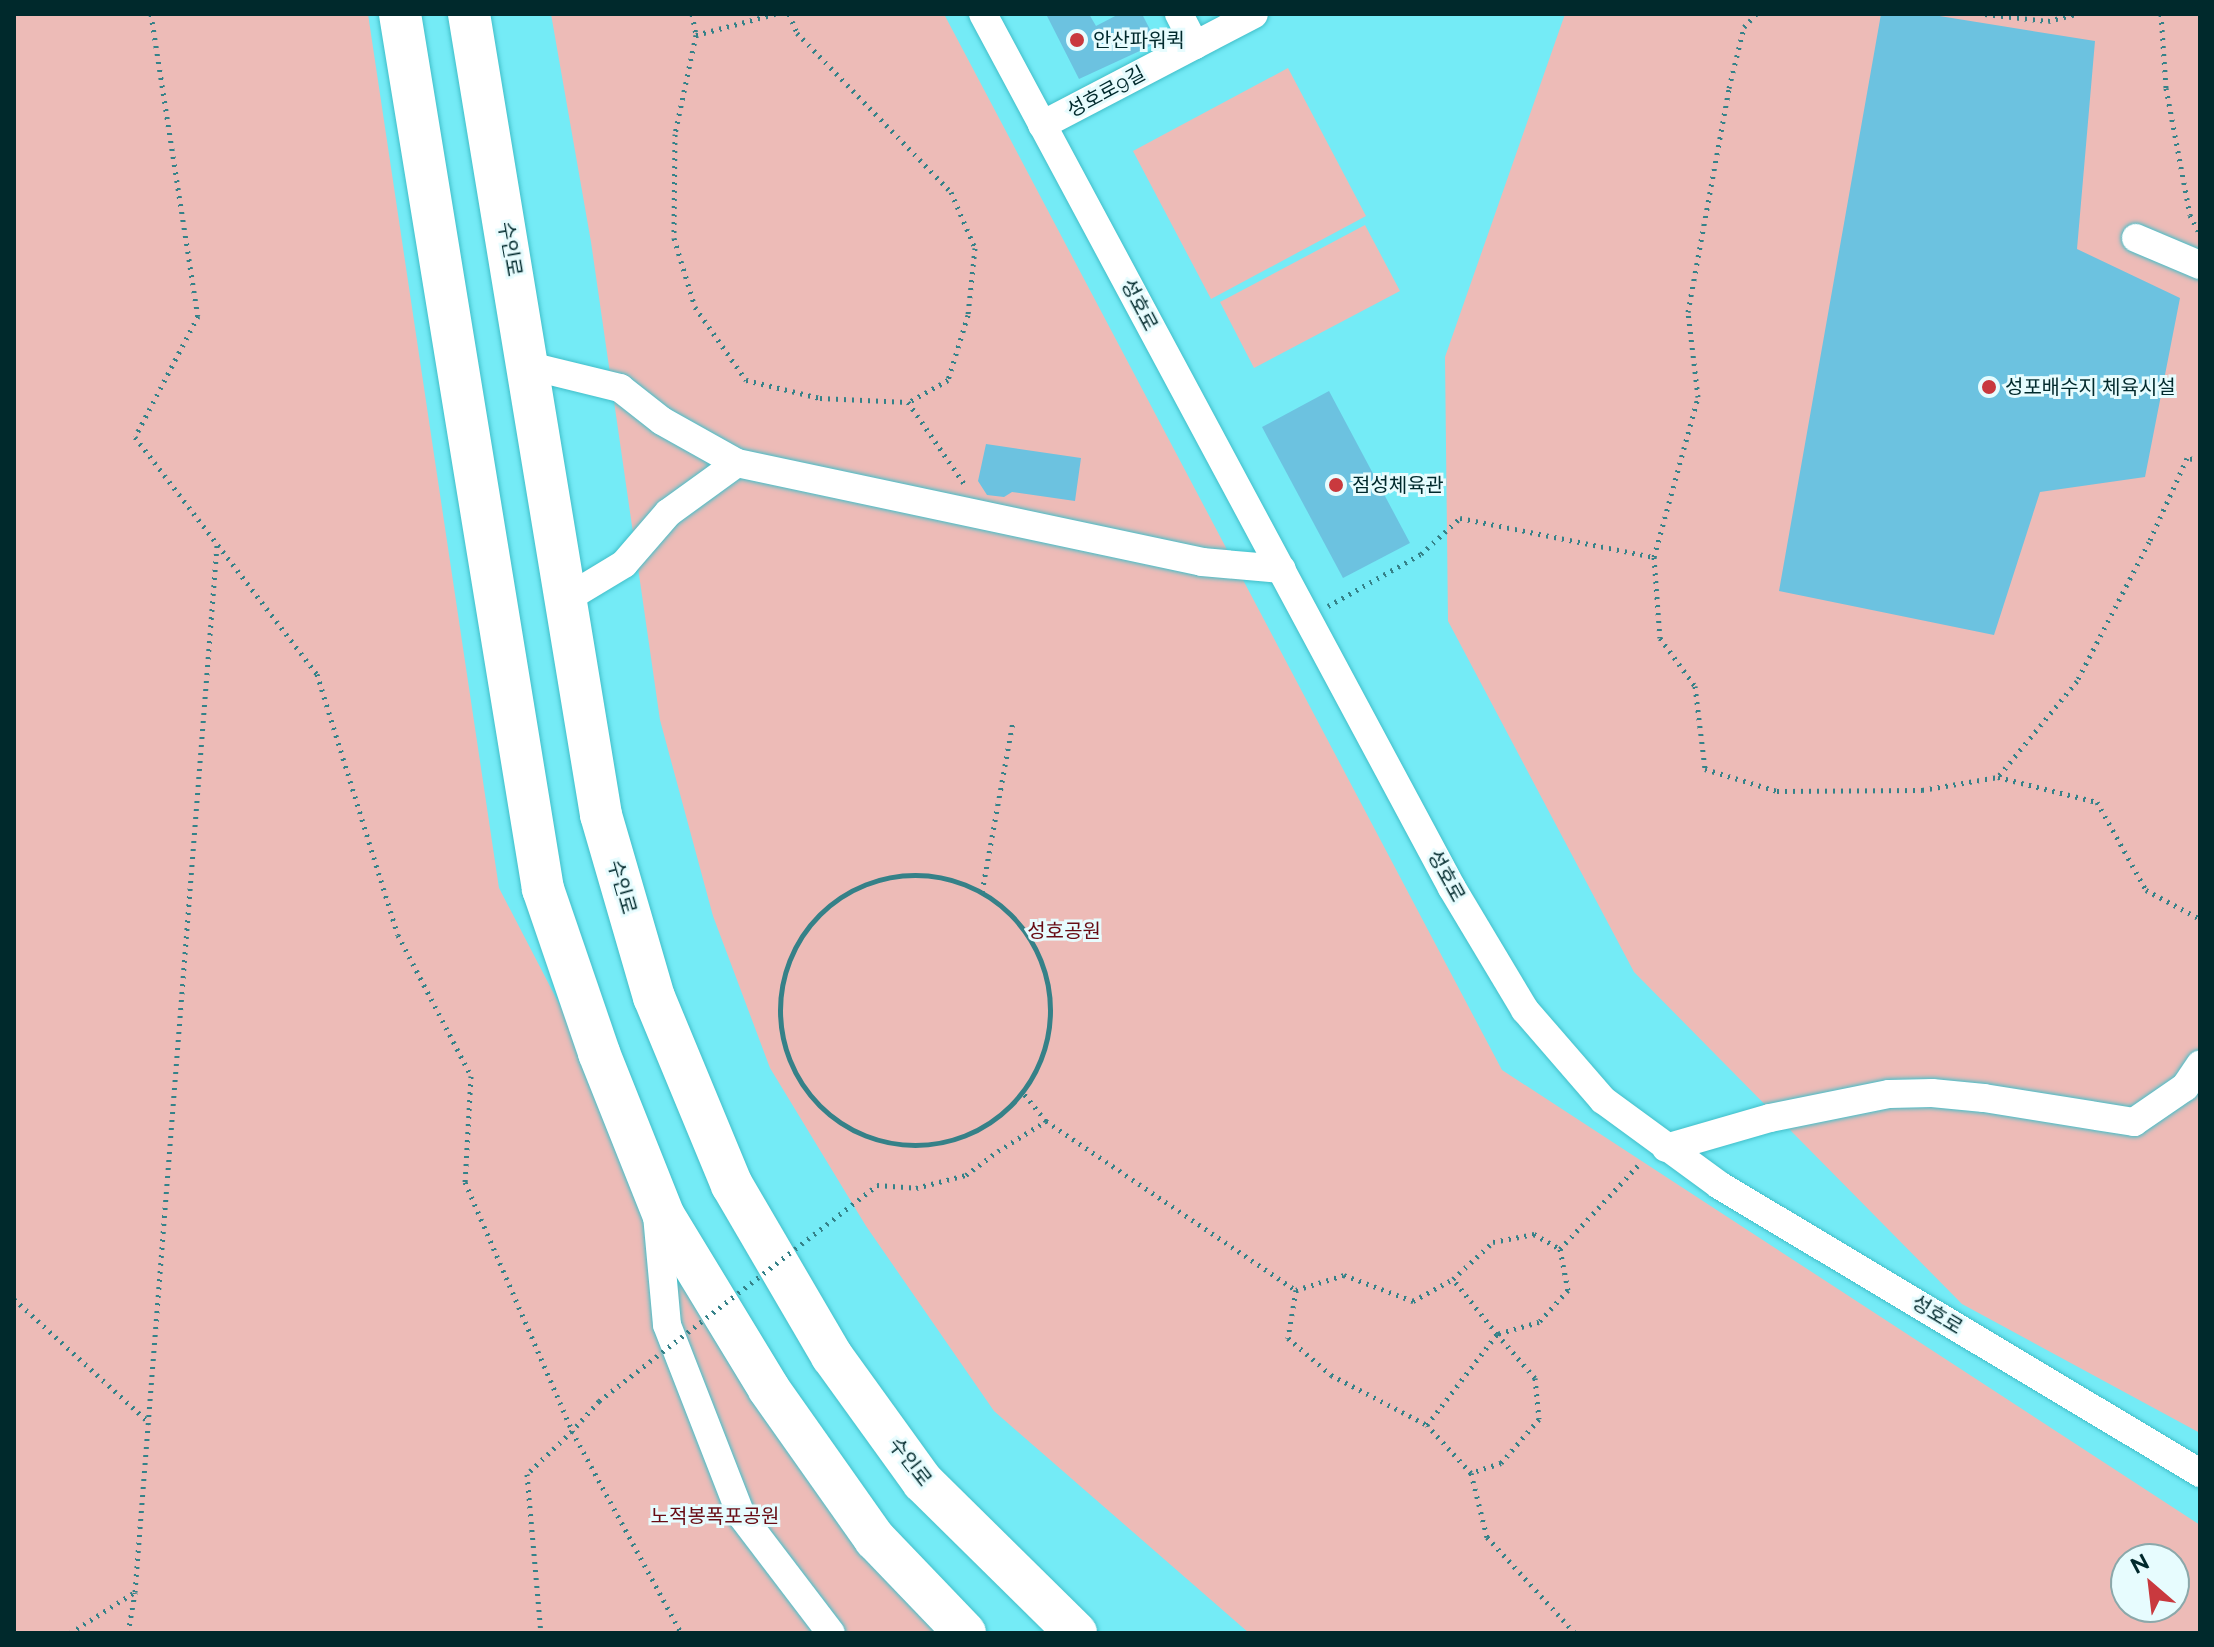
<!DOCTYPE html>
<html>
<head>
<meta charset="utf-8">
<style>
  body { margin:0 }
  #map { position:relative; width:2214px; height:1647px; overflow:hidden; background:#74ebf6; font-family:Raleway,"Noto Sans KR",sans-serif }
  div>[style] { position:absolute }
  .green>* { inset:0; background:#edbbb7 }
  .building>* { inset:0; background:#6cc2e0 }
  .path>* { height:5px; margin-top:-2.5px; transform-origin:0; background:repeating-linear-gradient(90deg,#358188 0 2px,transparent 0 8px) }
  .path>.ring { margin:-2.5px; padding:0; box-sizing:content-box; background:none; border:5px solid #358188; border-radius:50% }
  .roads { filter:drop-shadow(0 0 2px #41bec9) drop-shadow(0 0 2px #41bec9) }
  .minor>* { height:28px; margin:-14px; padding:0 14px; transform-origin:14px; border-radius:14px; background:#fff }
  .highway>* { height:42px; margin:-21px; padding:0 21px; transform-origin:21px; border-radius:21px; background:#fff }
  .path-bridge>* { height:5px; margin-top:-2.5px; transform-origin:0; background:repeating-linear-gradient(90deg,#358188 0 2px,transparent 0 8px) }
  .dots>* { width:22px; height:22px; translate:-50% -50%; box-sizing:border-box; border:4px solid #e7fcfe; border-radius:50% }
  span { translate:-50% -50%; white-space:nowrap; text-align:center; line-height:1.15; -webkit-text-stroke:6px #e7fcfe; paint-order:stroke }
  .poi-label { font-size:20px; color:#00292c }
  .left { translate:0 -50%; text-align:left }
  .street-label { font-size:20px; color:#00292c }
  .park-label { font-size:20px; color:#680c14 }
  .frame { position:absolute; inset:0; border:16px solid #00292c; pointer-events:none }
  .north { position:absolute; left:2110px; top:1543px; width:80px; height:80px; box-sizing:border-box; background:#e7fcfe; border:2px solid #8ba8aa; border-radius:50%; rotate:332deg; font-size:22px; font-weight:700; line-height:32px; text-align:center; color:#00292c }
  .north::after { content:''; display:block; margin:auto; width:28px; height:36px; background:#c9393e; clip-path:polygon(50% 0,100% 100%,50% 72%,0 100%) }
</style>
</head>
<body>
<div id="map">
  <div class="green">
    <div style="clip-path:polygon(14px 14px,368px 14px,499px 888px,742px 1356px,958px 1633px,14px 1633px)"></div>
    <div style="clip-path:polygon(evenodd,551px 14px,944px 14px,1502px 1070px,2200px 1525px,2200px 1633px,1249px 1633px,994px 1411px,866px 1226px,770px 1068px,713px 916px,660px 720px,591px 242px,551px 14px,2126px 1559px,2174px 1559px,2174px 1607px,2126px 1607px,2126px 1559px)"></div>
    <div style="clip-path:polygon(1565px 14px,2200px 14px,2200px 1433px,1962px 1304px,1634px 972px,1448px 621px,1445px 357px)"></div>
    <div style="clip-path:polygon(1288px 68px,1366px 216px,1211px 299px,1133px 151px)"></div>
    <div style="clip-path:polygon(1365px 225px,1400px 291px,1254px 368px,1220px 302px)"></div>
  </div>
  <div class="building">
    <div style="clip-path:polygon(1046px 14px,1089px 14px,1096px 26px,1119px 14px,1142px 14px,1157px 43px,1079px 79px)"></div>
    <div style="clip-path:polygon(1881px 14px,1927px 14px,2095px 41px,2077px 249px,2180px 298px,2145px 477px,2040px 492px,1994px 635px,1779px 591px)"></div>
    <div style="clip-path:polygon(1329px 391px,1410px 543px,1343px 578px,1262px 427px)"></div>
    <div style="clip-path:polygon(986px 444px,1081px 458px,1075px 501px,1012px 492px,1004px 497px,987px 495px,978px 481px)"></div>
  </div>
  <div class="path">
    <div style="left:151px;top:14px;width:306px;rotate:81.2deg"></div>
    <div style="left:198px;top:316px;width:136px;rotate:117.5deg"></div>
    <div style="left:135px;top:437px;width:299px;rotate:52.5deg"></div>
    <div style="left:317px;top:674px;width:273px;rotate:72.8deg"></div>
    <div style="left:398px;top:935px;width:159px;rotate:62.6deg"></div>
    <div style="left:471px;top:1076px;width:106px;rotate:93.2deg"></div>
    <div style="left:465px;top:1182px;width:271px;rotate:66.7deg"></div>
    <div style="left:572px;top:1431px;width:62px;rotate:136.3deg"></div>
    <div style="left:527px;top:1474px;width:160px;rotate:85deg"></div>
    <div style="left:692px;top:14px;width:21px;rotate:79deg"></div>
    <div style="left:696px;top:35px;width:101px;rotate:102deg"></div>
    <div style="left:675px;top:134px;width:104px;rotate:90.6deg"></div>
    <div style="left:674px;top:238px;width:72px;rotate:73.1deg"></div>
    <div style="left:695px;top:307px;width:89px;rotate:55.1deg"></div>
    <div style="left:746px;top:380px;width:76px;rotate:13.7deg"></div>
    <div style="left:820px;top:398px;width:88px;rotate:2.6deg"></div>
    <div style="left:908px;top:402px;width:101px;rotate:55.5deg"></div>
    <div style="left:789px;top:14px;width:21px;rotate:67deg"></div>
    <div style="left:797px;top:33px;width:221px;rotate:45.9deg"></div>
    <div style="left:951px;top:192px;width:61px;rotate:66.8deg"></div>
    <div style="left:975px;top:248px;width:67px;rotate:96deg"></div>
    <div style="left:968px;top:315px;width:68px;rotate:107.1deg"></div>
    <div style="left:948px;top:380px;width:45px;rotate:150.6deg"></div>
    <div style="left:1985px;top:14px;width:63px;rotate:6.3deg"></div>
    <div style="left:2048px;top:21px;width:29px;rotate:-14deg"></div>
    <div style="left:2161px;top:14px;width:74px;rotate:86.1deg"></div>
    <div style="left:2166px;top:88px;width:129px;rotate:79.3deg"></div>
    <div style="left:2190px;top:215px;width:22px;rotate:63deg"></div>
    <div style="left:696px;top:35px;width:82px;rotate:-14.9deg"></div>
    <div style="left:2200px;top:460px;width:13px;rotate:-171deg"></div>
    <div style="left:2187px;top:458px;width:92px;rotate:114.3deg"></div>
    <div style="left:2149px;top:542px;width:157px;rotate:117.4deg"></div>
    <div style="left:2077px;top:681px;width:124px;rotate:129.5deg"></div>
    <div style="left:1998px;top:777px;width:102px;rotate:14.2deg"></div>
    <div style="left:2097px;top:802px;width:101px;rotate:60.9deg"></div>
    <div style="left:2146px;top:890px;width:61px;rotate:28.2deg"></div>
    <div style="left:1654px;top:557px;width:166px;rotate:-74.6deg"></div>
    <div style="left:1698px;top:397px;width:86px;rotate:-96.7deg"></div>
    <div style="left:1688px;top:312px;width:228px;rotate:-79.6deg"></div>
    <div style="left:1729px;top:88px;width:63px;rotate:-76.2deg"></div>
    <div style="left:1744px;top:27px;width:18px;rotate:-47deg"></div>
    <div style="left:1328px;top:606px;width:107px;rotate:-29.2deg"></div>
    <div style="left:1421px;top:554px;width:53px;rotate:-42.7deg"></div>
    <div style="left:1460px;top:518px;width:198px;rotate:11.4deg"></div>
    <div style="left:1654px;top:557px;width:81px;rotate:85.8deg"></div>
    <div style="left:1660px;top:638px;width:59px;rotate:53.9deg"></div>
    <div style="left:1695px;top:686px;width:84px;rotate:83.1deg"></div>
    <div style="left:1705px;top:769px;width:75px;rotate:17deg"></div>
    <div style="left:1777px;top:791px;width:145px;rotate:-0.4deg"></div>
    <div style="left:1922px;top:790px;width:77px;rotate:-9.7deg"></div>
    <div class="ring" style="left:780px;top:875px;width:265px;height:265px"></div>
    <div style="left:982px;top:892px;width:174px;rotate:-79.7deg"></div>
    <div style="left:1046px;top:1121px;width:302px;rotate:34.1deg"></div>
    <div style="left:1296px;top:1290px;width:49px;rotate:99.5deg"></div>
    <div style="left:1288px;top:1338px;width:57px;rotate:40.7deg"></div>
    <div style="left:1331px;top:1375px;width:108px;rotate:27.5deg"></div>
    <div style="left:1427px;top:1425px;width:115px;rotate:-52.4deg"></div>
    <div style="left:1497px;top:1334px;width:70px;rotate:-128.7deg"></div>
    <div style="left:1453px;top:1279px;width:54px;rotate:-42.8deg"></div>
    <div style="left:1493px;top:1242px;width:42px;rotate:-11deg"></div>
    <div style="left:1534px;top:1234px;width:30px;rotate:30deg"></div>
    <div style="left:1560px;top:1249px;width:42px;rotate:79deg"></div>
    <div style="left:1568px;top:1290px;width:43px;rotate:132.2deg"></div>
    <div style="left:1539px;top:1322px;width:44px;rotate:164.1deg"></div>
    <div style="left:1497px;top:1334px;width:58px;rotate:49.2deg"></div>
    <div style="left:1535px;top:1378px;width:41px;rotate:84.4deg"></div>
    <div style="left:1539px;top:1419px;width:58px;rotate:130.8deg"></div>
    <div style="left:1501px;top:1463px;width:32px;rotate:162deg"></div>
    <div style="left:1471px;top:1473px;width:65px;rotate:-132.5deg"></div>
    <div style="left:998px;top:1151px;width:57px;rotate:-32deg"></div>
    <div style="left:1046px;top:1121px;width:36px;rotate:-129deg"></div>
    <div style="left:1560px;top:1249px;width:120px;rotate:-47deg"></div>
    <div style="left:1296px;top:1290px;width:50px;rotate:-17.4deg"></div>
    <div style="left:1344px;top:1275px;width:74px;rotate:20.6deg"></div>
    <div style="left:1413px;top:1301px;width:46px;rotate:-28.8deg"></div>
    <div style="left:14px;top:1299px;width:184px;rotate:42.4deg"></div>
    <div style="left:599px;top:1401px;width:40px;rotate:132deg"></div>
    <div style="left:572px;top:1431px;width:230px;rotate:61.6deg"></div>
    <div style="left:1471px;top:1473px;width:66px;rotate:76deg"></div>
    <div style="left:1487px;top:1537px;width:130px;rotate:47.5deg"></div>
    <div style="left:70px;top:1633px;width:77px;rotate:-32.2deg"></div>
    <div style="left:135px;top:1592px;width:1050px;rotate:-85.52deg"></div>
    <div style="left:128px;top:1633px;width:41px;rotate:-80.1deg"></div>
  </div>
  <div class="roads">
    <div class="minor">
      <div style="left:983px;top:14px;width:992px;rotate:61.78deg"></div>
      <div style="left:1452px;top:888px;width:142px;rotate:59.1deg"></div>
      <div style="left:1525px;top:1010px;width:119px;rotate:49.1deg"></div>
      <div style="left:1603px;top:1100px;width:144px;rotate:36.2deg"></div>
      <div style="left:1719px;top:1185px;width:561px;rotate:30.91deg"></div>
      <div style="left:1179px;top:14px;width:35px;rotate:63deg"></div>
      <div style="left:1042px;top:125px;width:239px;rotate:-27.6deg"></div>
      <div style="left:2136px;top:238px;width:69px;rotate:22.9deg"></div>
      <div style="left:530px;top:366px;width:93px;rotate:13.7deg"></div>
      <div style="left:620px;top:388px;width:53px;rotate:38.2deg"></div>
      <div style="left:662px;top:421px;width:86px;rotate:29.2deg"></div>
      <div style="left:737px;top:463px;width:85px;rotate:144.1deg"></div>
      <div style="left:668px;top:513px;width:67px;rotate:130.8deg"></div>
      <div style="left:624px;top:564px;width:68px;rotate:148.9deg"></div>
      <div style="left:737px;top:463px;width:475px;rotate:12deg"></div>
      <div style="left:1202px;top:562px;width:80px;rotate:5deg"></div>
      <div style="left:1666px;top:1148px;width:108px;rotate:-16.1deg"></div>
      <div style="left:1770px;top:1118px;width:121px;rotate:-11.4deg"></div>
      <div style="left:1889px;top:1094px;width:43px;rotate:-1.3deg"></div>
      <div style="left:1932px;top:1093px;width:52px;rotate:5.5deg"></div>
      <div style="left:1984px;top:1098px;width:152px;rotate:9.1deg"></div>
      <div style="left:2134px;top:1122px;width:62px;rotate:-34.5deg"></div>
      <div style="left:2185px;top:1087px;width:27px;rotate:-56deg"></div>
      <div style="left:657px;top:1215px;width:110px;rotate:84.8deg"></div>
      <div style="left:667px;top:1325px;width:204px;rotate:68.7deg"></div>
      <div style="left:741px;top:1515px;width:148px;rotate:52.7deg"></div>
    </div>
    <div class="highway">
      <div style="left:400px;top:14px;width:887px;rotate:80.72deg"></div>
      <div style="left:543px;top:889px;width:173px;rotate:71.1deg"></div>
      <div style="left:599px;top:1053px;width:175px;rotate:68.3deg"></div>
      <div style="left:664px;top:1216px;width:202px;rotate:58.7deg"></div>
      <div style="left:769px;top:1389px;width:184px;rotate:54.8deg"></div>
      <div style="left:875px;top:1539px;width:130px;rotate:46.2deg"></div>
      <div style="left:469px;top:14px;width:812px;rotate:80.64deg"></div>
      <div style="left:601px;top:815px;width:190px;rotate:73.8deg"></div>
      <div style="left:654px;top:997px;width:204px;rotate:67.5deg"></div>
      <div style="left:732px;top:1185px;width:198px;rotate:59.7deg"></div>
      <div style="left:832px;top:1356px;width:155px;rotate:54.2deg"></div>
      <div style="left:923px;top:1482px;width:215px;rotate:44.6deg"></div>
    </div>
  </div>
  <div class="path-bridge">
    <div style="left:599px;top:1401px;width:352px;rotate:-37.8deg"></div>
    <div style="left:877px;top:1185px;width:39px;rotate:4deg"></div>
    <div style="left:916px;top:1188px;width:52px;rotate:-14.6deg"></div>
    <div style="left:966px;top:1175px;width:40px;rotate:-37deg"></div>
  </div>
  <div class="dots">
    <div style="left:1077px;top:40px;background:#c9393e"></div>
    <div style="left:1989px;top:387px;background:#c9393e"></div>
    <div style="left:1336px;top:485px;background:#c9393e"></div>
  </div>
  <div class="poi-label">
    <span class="left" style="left:1093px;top:40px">안산파워퀵</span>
    <span class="left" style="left:2005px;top:387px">성포배수지 체육시설</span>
    <span class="left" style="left:1352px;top:485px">점성체육관</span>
  </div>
  <div class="street-label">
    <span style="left:1106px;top:92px;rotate:-28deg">성호로9길</span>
    <span style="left:510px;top:249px;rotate:80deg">수인로</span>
    <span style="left:1139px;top:305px;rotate:62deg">성호로</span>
    <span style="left:1446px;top:876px;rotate:61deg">성호로</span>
    <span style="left:622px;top:887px;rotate:74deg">수인로</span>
    <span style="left:1937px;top:1315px;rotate:31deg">성호로</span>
    <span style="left:910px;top:1462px;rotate:52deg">수인로</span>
  </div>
  <div class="park-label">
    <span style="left:1064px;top:931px">성호공원</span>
    <span style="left:715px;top:1516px">노적봉폭포공원</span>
  </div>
  <div class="frame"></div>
  <div class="north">N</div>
</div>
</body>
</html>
